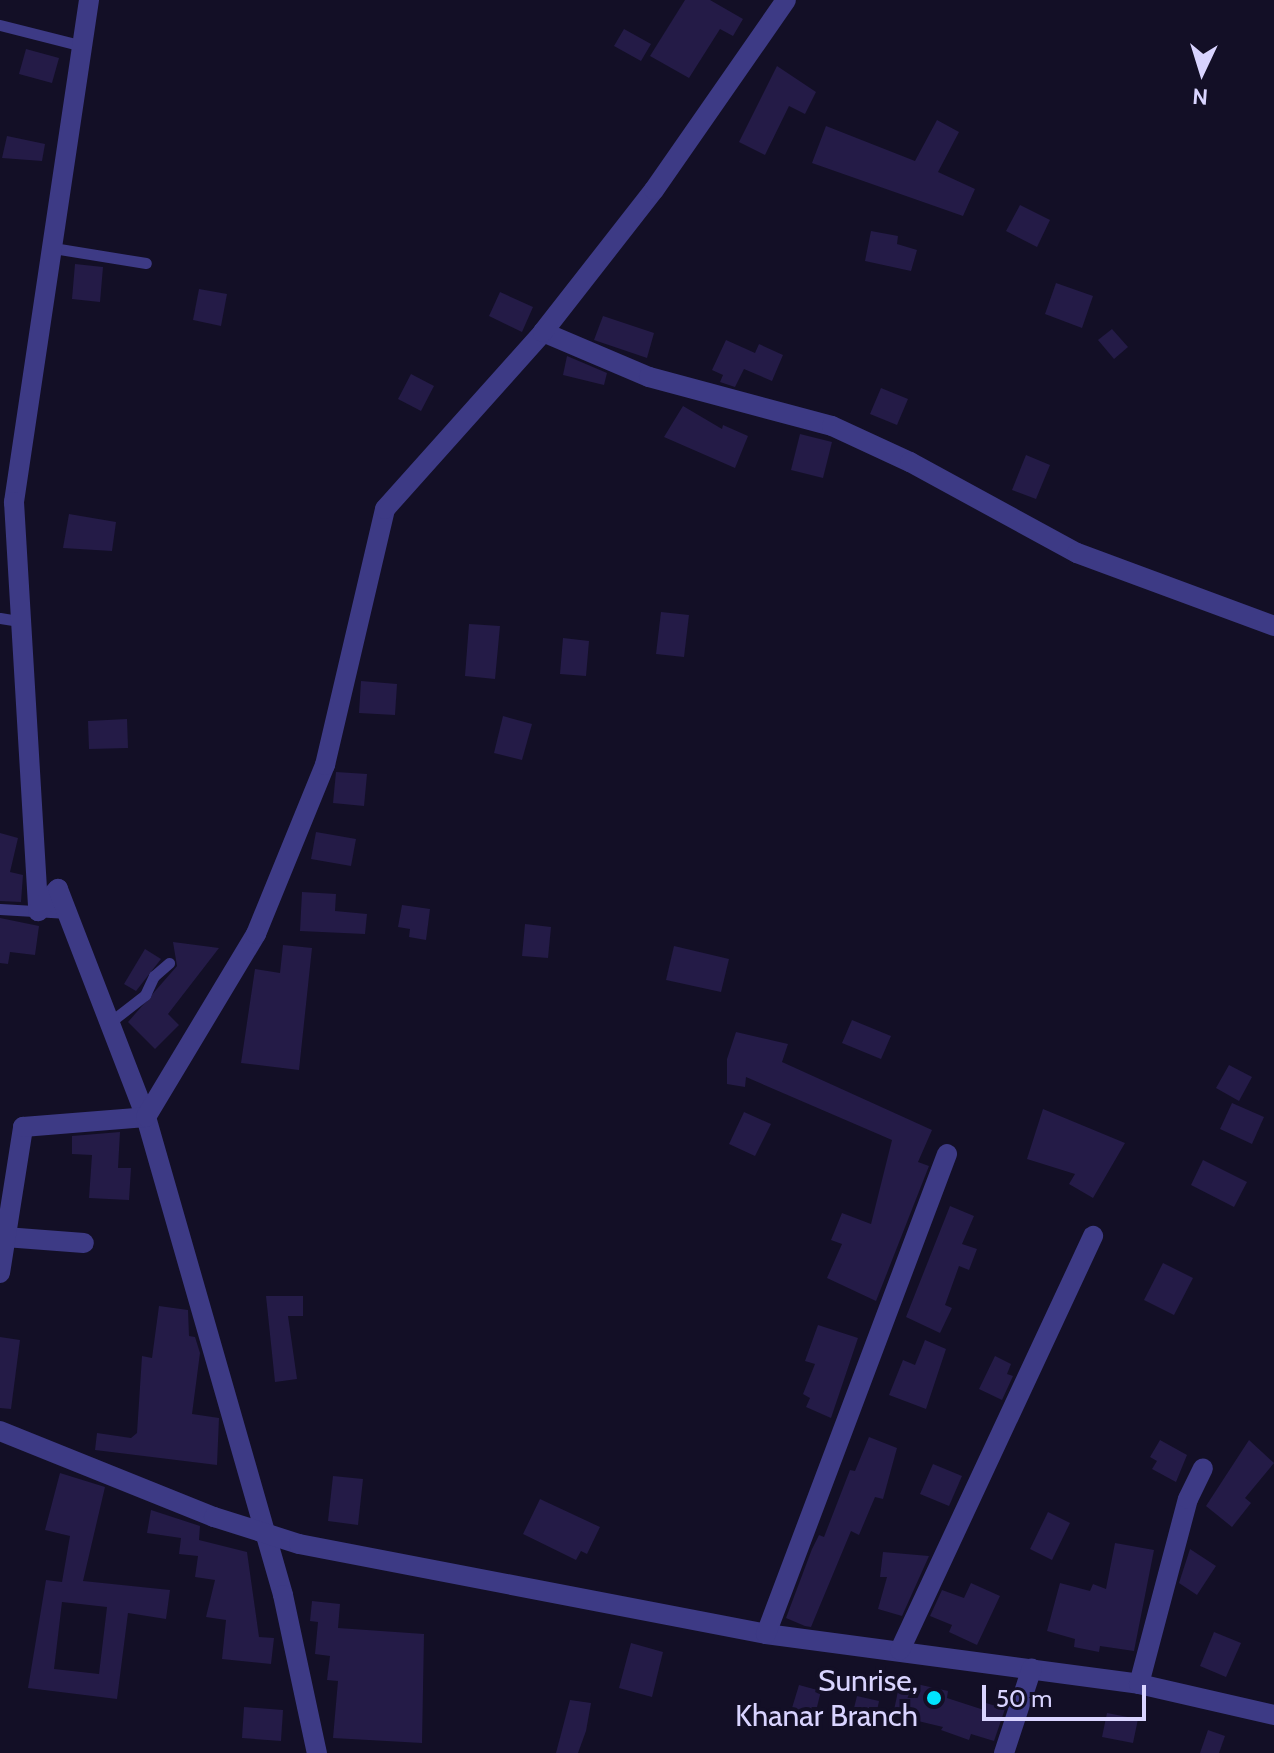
<!DOCTYPE html>
<html>
<head>
<meta charset="utf-8">
<style>
  body { margin:0 }
  #map { position:relative; width:1274px; height:1753px; overflow:hidden; background:#130f26; font-family:Cabin,sans-serif }
  div>[style] { position:absolute }
  .building>* { inset:0; background:#241b47 }
  .lane>* { height:11px; margin:-5.5px; padding:0 5.5px; transform-origin:5.5px; border-radius:5.5px; background:#3d3a85 }
  .street>* { height:20px; margin:-10px; padding:0 10px; transform-origin:10px; border-radius:10px; background:#3d3a85 }
  .dots>* { width:22px; height:22px; translate:-50% -50%; box-sizing:border-box; border:4px solid #130f26; border-radius:50% }
  span { translate:-50% -50%; white-space:nowrap; text-align:center; line-height:1.15; -webkit-text-stroke:8px #130f26; paint-order:stroke }
  .poi-label { font-size:30px; color:#d9d4ff }
  .right { translate:-100% -50%; text-align:right }
  .north { position:absolute; left:1162px; top:32px; width:80px; height:80px; -webkit-text-stroke:6px #130f26; paint-order:stroke; rotate:184deg; font-size:22px; font-weight:700; line-height:32px; text-align:center; color:#d9d4ff }
  .north::after { content:''; display:block; margin:auto; width:28px; height:36px; background:#d9d4ff; clip-path:polygon(50% 0,100% 100%,50% 72%,0 100%) }
  .scale { position:absolute; left:982px; top:1685px; width:164px; height:36px; box-sizing:border-box; border:4px solid #d9d4ff; border-top:0; padding-left:10px; font-size:24px; line-height:28px; white-space:nowrap; color:#d9d4ff; -webkit-text-stroke:6px #130f26; paint-order:stroke }
</style>
</head>
<body>
<div id="map">
  <div class="building">
    <div style="clip-path:polygon(685px 0,710px 0,743px 19px,733px 36px,720px 29px,689px 78px,650px 56px)"></div>
    <div style="clip-path:polygon(624px 29px,651px 44px,641px 61px,614px 46px)"></div>
    <div style="clip-path:polygon(26px 49px,59px 58px,52px 83px,19px 74px)"></div>
    <div style="clip-path:polygon(777px 66px,816px 92px,805px 114px,789px 106px,765px 155px,739px 142px)"></div>
    <div style="clip-path:polygon(937px 120px,959px 132px,938px 172px,975px 189px,963px 216px,812px 163px,826px 126px,915px 161px)"></div>
    <div style="clip-path:polygon(7px 136px,45px 144px,42px 161px,2px 158px)"></div>
    <div style="clip-path:polygon(1020px 205px,1050px 220px,1037px 247px,1006px 231px)"></div>
    <div style="clip-path:polygon(871px 231px,898px 236px,897px 244px,917px 250px,911px 271px,865px 261px)"></div>
    <div style="clip-path:polygon(75px 264px,103px 267px,100px 302px,72px 299px)"></div>
    <div style="clip-path:polygon(1056px 283px,1093px 296px,1082px 328px,1045px 314px)"></div>
    <div style="clip-path:polygon(199px 289px,227px 294px,221px 326px,193px 320px)"></div>
    <div style="clip-path:polygon(500px 292px,533px 307px,522px 332px,489px 316px)"></div>
    <div style="clip-path:polygon(603px 316px,654px 333px,647px 358px,594px 340px)"></div>
    <div style="clip-path:polygon(1112px 329px,1128px 347px,1114px 359px,1098px 340px)"></div>
    <div style="clip-path:polygon(726px 340px,755px 353px,759px 344px,783px 355px,772px 381px,744px 369px,735px 387px,720px 382px,723px 375px,712px 370px)"></div>
    <div style="clip-path:polygon(567px 356px,607px 373px,604px 385px,563px 375px)"></div>
    <div style="clip-path:polygon(411px 374px,434px 386px,421px 411px,398px 399px)"></div>
    <div style="clip-path:polygon(881px 388px,908px 399px,897px 425px,870px 414px)"></div>
    <div style="clip-path:polygon(683px 406px,722px 429px,723px 425px,748px 436px,735px 468px,664px 437px)"></div>
    <div style="clip-path:polygon(800px 434px,832px 442px,823px 478px,791px 470px)"></div>
    <div style="clip-path:polygon(1026px 455px,1050px 465px,1036px 499px,1012px 490px)"></div>
    <div style="clip-path:polygon(69px 514px,116px 522px,112px 551px,63px 548px)"></div>
    <div style="clip-path:polygon(661px 612px,689px 615px,684px 657px,656px 654px)"></div>
    <div style="clip-path:polygon(469px 624px,500px 626px,495px 679px,465px 676px)"></div>
    <div style="clip-path:polygon(563px 638px,589px 641px,586px 676px,560px 674px)"></div>
    <div style="clip-path:polygon(361px 681px,397px 684px,395px 715px,359px 713px)"></div>
    <div style="clip-path:polygon(503px 716px,532px 724px,522px 760px,494px 753px)"></div>
    <div style="clip-path:polygon(127px 719px,128px 748px,89px 749px,88px 721px)"></div>
    <div style="clip-path:polygon(336px 772px,367px 774px,364px 806px,333px 803px)"></div>
    <div style="clip-path:polygon(316px 832px,356px 839px,351px 866px,311px 859px)"></div>
    <div style="clip-path:polygon(0 833px,18px 838px,10px 872px,23px 875px,21px 902px,0 901px)"></div>
    <div style="clip-path:polygon(302px 892px,336px 894px,335px 911px,367px 914px,365px 934px,300px 931px)"></div>
    <div style="clip-path:polygon(402px 905px,430px 909px,426px 940px,409px 937px,410px 929px,398px 927px)"></div>
    <div style="clip-path:polygon(0 918px,39px 926px,35px 955px,10px 952px,8px 964px,0 963px)"></div>
    <div style="clip-path:polygon(525px 924px,551px 927px,548px 958px,522px 956px)"></div>
    <div style="clip-path:polygon(173px 942px,219px 948px,168px 1014px,179px 1025px,155px 1049px,128px 1022px,177px 966px)"></div>
    <div style="clip-path:polygon(283px 945px,312px 948px,299px 1070px,241px 1063px,255px 969px,280px 973px)"></div>
    <div style="clip-path:polygon(674px 946px,729px 959px,721px 992px,666px 980px)"></div>
    <div style="clip-path:polygon(145px 949px,161px 959px,136px 991px,124px 984px)"></div>
    <div style="clip-path:polygon(852px 1020px,891px 1036px,881px 1059px,842px 1043px)"></div>
    <div style="clip-path:polygon(736px 1032px,788px 1044px,782px 1062px,932px 1130px,918px 1162px,929px 1166px,876px 1301px,827px 1278px,842px 1244px,831px 1240px,842px 1213px,871px 1224px,892px 1140px,746px 1077px,745px 1087px,727px 1084px,727px 1059px)"></div>
    <div style="clip-path:polygon(1229px 1065px,1252px 1077px,1239px 1101px,1216px 1088px)"></div>
    <div style="clip-path:polygon(1232px 1103px,1264px 1117px,1252px 1144px,1220px 1129px)"></div>
    <div style="clip-path:polygon(1043px 1109px,1125px 1143px,1093px 1198px,1069px 1184px,1075px 1174px,1027px 1159px)"></div>
    <div style="clip-path:polygon(744px 1112px,771px 1124px,755px 1156px,729px 1144px)"></div>
    <div style="clip-path:polygon(120px 1132px,118px 1168px,131px 1168px,129px 1200px,89px 1198px,92px 1155px,72px 1154px,72px 1136px)"></div>
    <div style="clip-path:polygon(1203px 1160px,1247px 1182px,1234px 1207px,1191px 1185px)"></div>
    <div style="clip-path:polygon(950px 1206px,974px 1216px,962px 1244px,977px 1249px,969px 1270px,959px 1266px,945px 1305px,952px 1308px,940px 1333px,906px 1317px)"></div>
    <div style="clip-path:polygon(1163px 1263px,1193px 1278px,1174px 1315px,1144px 1300px)"></div>
    <div style="clip-path:polygon(266px 1296px,303px 1296px,303px 1316px,288px 1316px,297px 1379px,275px 1382px)"></div>
    <div style="clip-path:polygon(159px 1306px,188px 1310px,189px 1336px,195px 1337px,200px 1353px,192px 1414px,219px 1418px,217px 1465px,95px 1450px,97px 1433px,131px 1438px,137px 1433px,142px 1356px,152px 1358px)"></div>
    <div style="clip-path:polygon(818px 1325px,858px 1338px,831px 1418px,806px 1407px,810px 1398px,803px 1394px,815px 1364px,805px 1361px)"></div>
    <div style="clip-path:polygon(0 1337px,20px 1340px,11px 1409px,0 1408px)"></div>
    <div style="clip-path:polygon(925px 1340px,946px 1349px,926px 1409px,889px 1395px,903px 1360px,915px 1365px)"></div>
    <div style="clip-path:polygon(995px 1356px,1011px 1364px,1007px 1374px,1013px 1376px,1002px 1400px,979px 1389px)"></div>
    <div style="clip-path:polygon(869px 1437px,897px 1448px,883px 1499px,875px 1497px,859px 1535px,851px 1531px,811px 1627px,805px 1626px,786px 1618px,812px 1549px,819px 1535px,824px 1537px,850px 1470px,855px 1471px)"></div>
    <div style="clip-path:polygon(1160px 1440px,1187px 1455px,1176px 1482px,1152px 1469px,1157px 1461px,1150px 1457px)"></div>
    <div style="clip-path:polygon(1249px 1440px,1274px 1463px,1245px 1498px,1251px 1503px,1232px 1527px,1206px 1506px)"></div>
    <div style="clip-path:polygon(933px 1464px,962px 1476px,949px 1506px,920px 1494px)"></div>
    <div style="clip-path:polygon(evenodd,60px 1473px,105px 1487px,83px 1581px,170px 1590px,166px 1619px,128px 1613px,117px 1699px,28px 1688px,46px 1580px,62px 1582px,70px 1536px,45px 1530px,60px 1473px,62px 1602px,107px 1607px,99px 1674px,54px 1669px,62px 1602px)"></div>
    <div style="clip-path:polygon(333px 1476px,363px 1479px,358px 1525px,328px 1521px)"></div>
    <div style="clip-path:polygon(540px 1499px,600px 1527px,587px 1554px,581px 1551px,576px 1560px,523px 1534px)"></div>
    <div style="clip-path:polygon(151px 1510px,200px 1526px,199px 1540px,247px 1552px,259px 1637px,274px 1638px,271px 1664px,222px 1659px,226px 1620px,206px 1617px,215px 1580px,195px 1577px,198px 1556px,179px 1554px,181px 1538px,147px 1533px)"></div>
    <div style="clip-path:polygon(1048px 1512px,1070px 1523px,1052px 1560px,1030px 1549px)"></div>
    <div style="clip-path:polygon(1115px 1543px,1154px 1550px,1134px 1651px,1100px 1646px,1099px 1652px,1074px 1647px,1075px 1639px,1047px 1631px,1060px 1583px,1090px 1591px,1093px 1584px,1106px 1589px)"></div>
    <div style="clip-path:polygon(1190px 1549px,1216px 1566px,1197px 1595px,1179px 1583px)"></div>
    <div style="clip-path:polygon(883px 1552px,929px 1556px,902px 1616px,878px 1609px,887px 1577px,880px 1577px)"></div>
    <div style="clip-path:polygon(971px 1583px,1000px 1596px,977px 1645px,949px 1632px,952px 1625px,930px 1616px,942px 1590px,964px 1598px)"></div>
    <div style="clip-path:polygon(312px 1601px,340px 1604px,338px 1628px,424px 1634px,422px 1743px,333px 1738px,338px 1681px,327px 1680px,330px 1656px,315px 1654px,318px 1622px,310px 1621px)"></div>
    <div style="clip-path:polygon(1214px 1632px,1241px 1643px,1226px 1677px,1200px 1666px)"></div>
    <div style="clip-path:polygon(631px 1643px,663px 1652px,652px 1697px,619px 1688px)"></div>
    <div style="clip-path:polygon(912px 1683px,948px 1691px,947px 1698px,984px 1710px,986px 1703px,1005px 1709px,994px 1741px,971px 1734px,969px 1740px,941px 1730px,943px 1727px,893px 1715px,898px 1691px,909px 1693px)"></div>
    <div style="clip-path:polygon(799px 1685px,821px 1691px,815px 1715px,792px 1708px)"></div>
    <div style="clip-path:polygon(857px 1696px,879px 1701px,875px 1721px,852px 1716px)"></div>
    <div style="clip-path:polygon(570px 1700px,591px 1703px,586px 1731px,578px 1753px,556px 1753px)"></div>
    <div style="clip-path:polygon(244px 1707px,283px 1710px,281px 1741px,242px 1738px)"></div>
    <div style="clip-path:polygon(1107px 1713px,1138px 1719px,1133px 1743px,1102px 1737px)"></div>
    <div style="clip-path:polygon(1208px 1730px,1225px 1736px,1219px 1753px,1200px 1753px)"></div>
  </div>
  <div class="lane">
    <div style="left:0;top:25px;width:86px;rotate:14.2deg"></div>
    <div style="left:53px;top:248px;width:94px;rotate:9.2deg"></div>
    <div style="left:0;top:618px;width:18px;rotate:9deg"></div>
    <div style="left:0;top:909px;width:68px;rotate:3.4deg"></div>
    <div style="left:109px;top:1023px;width:46px;rotate:-37.9deg"></div>
    <div style="left:145px;top:995px;width:21px;rotate:-65deg"></div>
    <div style="left:154px;top:976px;width:20px;rotate:-41deg"></div>
  </div>
  <div class="street">
    <div style="left:89px;top:0;width:508px;rotate:98.5deg"></div>
    <div style="left:14px;top:502px;width:410px;rotate:86.6deg"></div>
    <div style="left:38px;top:911px;width:30px;rotate:-48deg"></div>
    <div style="left:58px;top:889px;width:244px;rotate:68.9deg"></div>
    <div style="left:146px;top:1117px;width:497px;rotate:74deg"></div>
    <div style="left:283px;top:1595px;width:162px;rotate:77.9deg"></div>
    <div style="left:543px;top:332px;width:115px;rotate:23deg"></div>
    <div style="left:649px;top:377px;width:189px;rotate:15deg"></div>
    <div style="left:832px;top:426px;width:86px;rotate:24.8deg"></div>
    <div style="left:910px;top:462px;width:190px;rotate:28.6deg"></div>
    <div style="left:1077px;top:553px;width:210px;rotate:20.3deg"></div>
    <div style="left:5px;top:1237px;width:79px;rotate:4.3deg"></div>
    <div style="left:0;top:1273px;width:148px;rotate:-81deg"></div>
    <div style="left:23px;top:1127px;width:123px;rotate:-4.6deg"></div>
    <div style="left:146px;top:1117px;width:214px;rotate:-59deg"></div>
    <div style="left:256px;top:934px;width:183px;rotate:-67.8deg"></div>
    <div style="left:325px;top:765px;width:263px;rotate:-76.8deg"></div>
    <div style="left:385px;top:509px;width:237px;rotate:-48.2deg"></div>
    <div style="left:543px;top:332px;width:180px;rotate:-52deg"></div>
    <div style="left:654px;top:190px;width:231px;rotate:-55.2deg"></div>
    <div style="left:0;top:1431px;width:231px;rotate:21.9deg"></div>
    <div style="left:214px;top:1517px;width:89px;rotate:17.6deg"></div>
    <div style="left:299px;top:1544px;width:476px;rotate:10.9deg"></div>
    <div style="left:766px;top:1634px;width:376px;rotate:7.6deg"></div>
    <div style="left:1139px;top:1684px;width:139px;rotate:12.9deg"></div>
    <div style="left:766px;top:1634px;width:513px;rotate:-69.34deg"></div>
    <div style="left:900px;top:1650px;width:457px;rotate:-65deg"></div>
    <div style="left:1139px;top:1684px;width:191px;rotate:-75.2deg"></div>
    <div style="left:1188px;top:1499px;width:34px;rotate:-64deg"></div>
    <div style="left:1004px;top:1753px;width:89px;rotate:-71.8deg"></div>
  </div>
  <div class="dots">
    <div style="left:934px;top:1698px;background:#00e5ff"></div>
  </div>
  <div class="poi-label">
    <span class="right" style="left:918px;top:1698px">Sunrise,<br>Khanar Branch</span>
  </div>
  <div class="north">N</div>
  <div class="scale">50 m</div>
</div>
</body>
</html>
